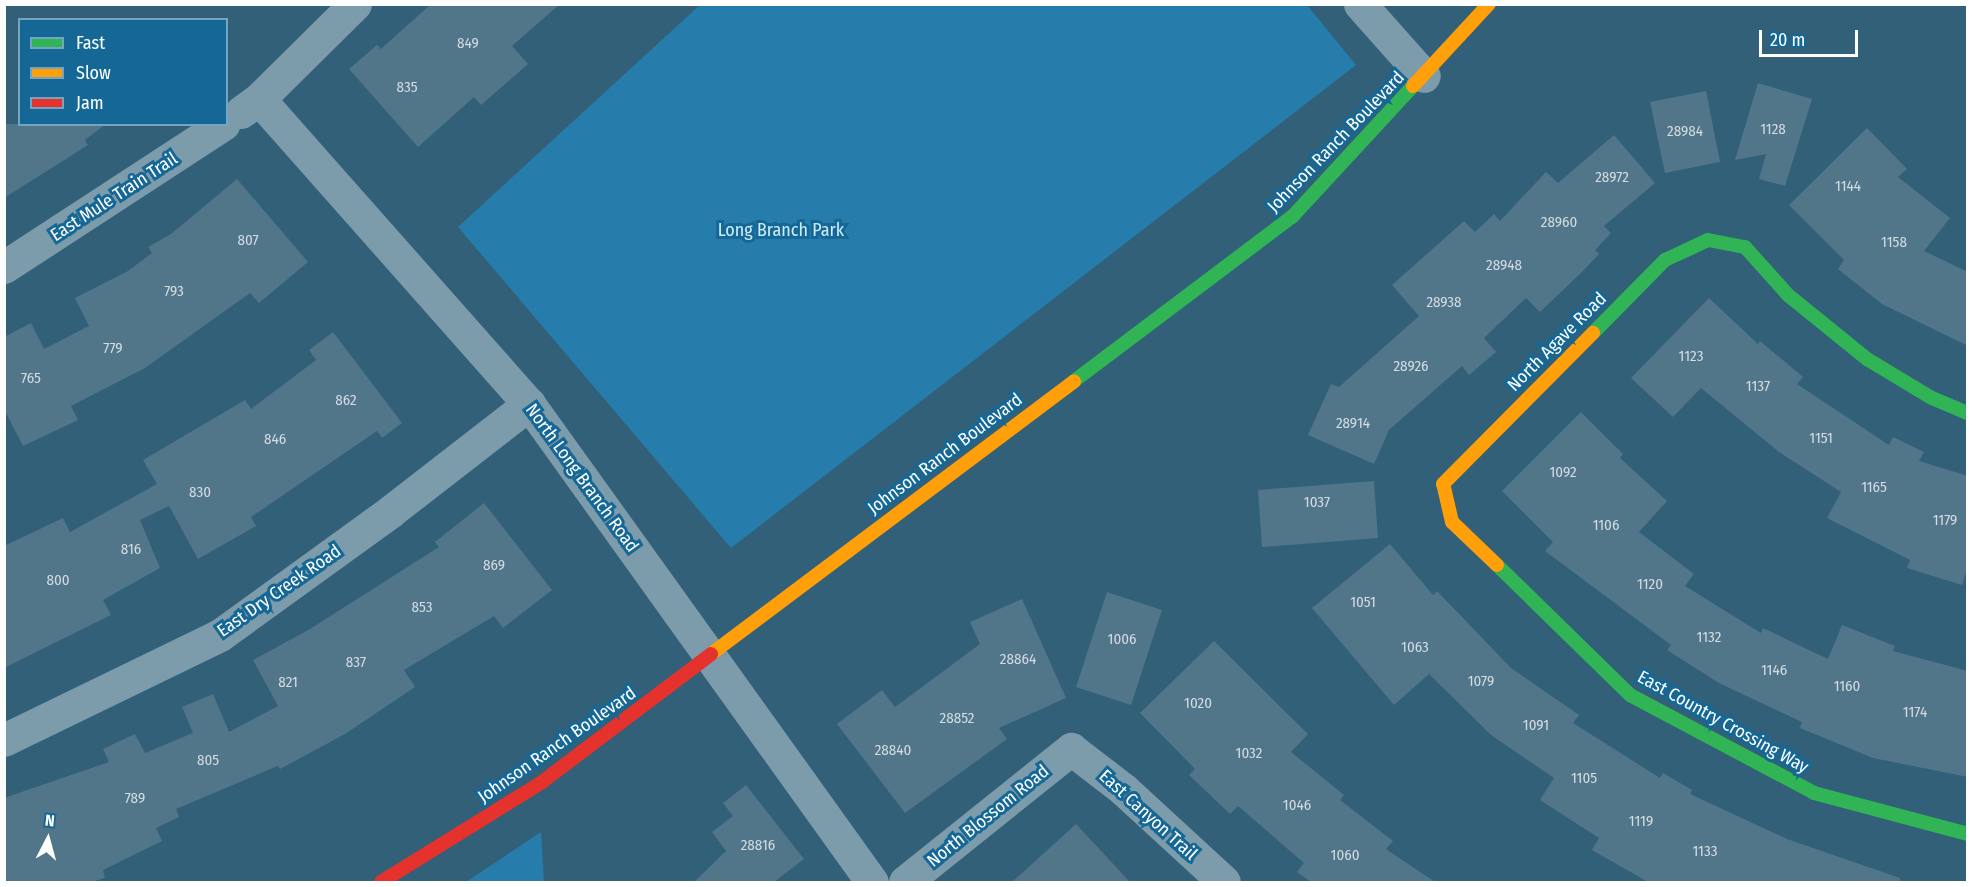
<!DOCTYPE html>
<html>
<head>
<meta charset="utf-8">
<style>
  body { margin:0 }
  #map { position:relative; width:1972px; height:887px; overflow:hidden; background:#326079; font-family:"Fira Sans Condensed",sans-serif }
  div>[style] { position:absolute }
  .green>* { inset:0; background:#267dab }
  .building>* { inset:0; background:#517589 }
  .street>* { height:33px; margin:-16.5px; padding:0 16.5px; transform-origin:16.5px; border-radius:16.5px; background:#7c9bab }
  .fast>* { height:14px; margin:-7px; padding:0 7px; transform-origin:7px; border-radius:7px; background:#30b455 }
  .slow>* { height:14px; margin:-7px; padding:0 7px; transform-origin:7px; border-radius:7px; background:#ff9f0a }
  .jam>* { height:14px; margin:-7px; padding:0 7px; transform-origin:7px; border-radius:7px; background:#e5322d }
  span { translate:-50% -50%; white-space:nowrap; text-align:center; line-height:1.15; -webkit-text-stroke:6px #156896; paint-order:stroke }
  .number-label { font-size:15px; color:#d4dce2 }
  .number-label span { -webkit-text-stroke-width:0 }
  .street-label { font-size:18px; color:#fff }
  .park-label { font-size:18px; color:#ceedfc }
  .frame { position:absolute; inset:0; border:6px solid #fff; pointer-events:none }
  .legend { position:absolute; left:18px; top:18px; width:210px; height:108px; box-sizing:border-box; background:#156896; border:2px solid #73a4c0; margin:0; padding:8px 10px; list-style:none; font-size:18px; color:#fff }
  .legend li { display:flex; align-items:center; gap:12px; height:30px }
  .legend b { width:30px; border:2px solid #73a4c0 }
  .north { position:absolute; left:18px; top:809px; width:60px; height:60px; -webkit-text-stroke:4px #156896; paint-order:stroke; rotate:6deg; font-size:16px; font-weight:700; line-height:24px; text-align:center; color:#fff }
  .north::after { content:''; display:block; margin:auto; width:21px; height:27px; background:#fff; clip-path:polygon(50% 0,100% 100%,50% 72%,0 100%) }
  .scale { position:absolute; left:1759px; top:30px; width:99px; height:27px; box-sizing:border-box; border:3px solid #fff; border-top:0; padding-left:8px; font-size:18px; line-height:21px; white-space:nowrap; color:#fff; -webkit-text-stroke:4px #156896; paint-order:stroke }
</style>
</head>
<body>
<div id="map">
  <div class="green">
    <div style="clip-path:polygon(701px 4px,1307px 5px,1356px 65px,731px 548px,458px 227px)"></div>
    <div style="clip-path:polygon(541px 832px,544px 882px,466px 882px)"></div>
  </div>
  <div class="building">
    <div style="clip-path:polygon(431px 4px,560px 4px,512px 46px,528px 64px,481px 105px,474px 97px,418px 147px,349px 69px,377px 45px,381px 49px)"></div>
    <div style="clip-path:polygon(1758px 83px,1812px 99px,1785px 186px,1759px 179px,1766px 154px,1735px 160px)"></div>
    <div style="clip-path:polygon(1706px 91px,1720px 162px,1665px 173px,1650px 102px)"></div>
    <div style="clip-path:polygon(4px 124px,106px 124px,85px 140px,88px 145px,4px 198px)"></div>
    <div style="clip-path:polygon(1867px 128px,1907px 169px,1898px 177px,1950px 218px,1924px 251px,1968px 272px,1968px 346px,1882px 304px,1838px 269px,1844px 260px,1789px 205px)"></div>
    <div style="clip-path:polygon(1614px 135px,1655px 183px,1604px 226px,1611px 233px,1595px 250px,1599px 254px,1583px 271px,1540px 312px,1526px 298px,1484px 338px,1496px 352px,1469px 375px,1462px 366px,1389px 430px,1374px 464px,1308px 435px,1331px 384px,1339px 387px,1419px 316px,1392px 285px,1464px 221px,1475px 232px,1494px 214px,1500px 221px,1546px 172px,1558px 183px)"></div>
    <div style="clip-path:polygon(237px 179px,308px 262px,259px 303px,250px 293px,145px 368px,71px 406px,78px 420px,23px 446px,4px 409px,4px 337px,31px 323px,44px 349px,89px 326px,75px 298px,128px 271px,152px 253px,148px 247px,171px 234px)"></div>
    <div style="clip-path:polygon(1709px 298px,1758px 344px,1760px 341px,1803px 377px,1797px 384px,1889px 445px,1893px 437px,1924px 452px,1919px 461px,1968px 476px,1968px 566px,1962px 585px,1907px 568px,1910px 560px,1827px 518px,1841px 492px,1779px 452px,1701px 388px,1673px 417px,1631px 378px)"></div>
    <div style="clip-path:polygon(333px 332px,402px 423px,382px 438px,377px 431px,251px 517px,256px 526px,198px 559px,169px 506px,140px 520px,160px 568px,103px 600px,111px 615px,4px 668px,4px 546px,63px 518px,70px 532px,157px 484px,143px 460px,245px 400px,251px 409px,316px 360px,309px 350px)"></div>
    <div style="clip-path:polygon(1581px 412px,1623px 454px,1620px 458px,1667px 501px,1639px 532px,1694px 574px,1685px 586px,1761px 633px,1763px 628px,1828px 659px,1842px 625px,1895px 646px,1893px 651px,1968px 671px,1968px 777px,1873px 758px,1800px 728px,1802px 722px,1719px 683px,1667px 650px,1671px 645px,1545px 551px,1553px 542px,1502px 491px)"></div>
    <div style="clip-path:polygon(1374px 481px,1378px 538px,1262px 547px,1258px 490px)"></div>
    <div style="clip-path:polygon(484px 503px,552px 590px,503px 628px,494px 616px,404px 670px,415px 687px,345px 734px,280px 769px,278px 766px,176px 809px,179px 817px,156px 828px,162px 841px,103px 870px,105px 878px,91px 882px,4px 882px,4px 798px,109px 762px,103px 749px,135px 734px,145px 753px,193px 733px,182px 707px,213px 694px,229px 732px,278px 706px,253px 660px,310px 629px,439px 547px,435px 542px)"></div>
    <div style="clip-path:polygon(1390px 544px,1433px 595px,1437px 591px,1511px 668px,1579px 715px,1573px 723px,1660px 778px,1663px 773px,1692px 790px,1690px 794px,1787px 839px,1900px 878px,1900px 882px,1648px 882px,1592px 850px,1599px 838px,1540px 800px,1554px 778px,1491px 735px,1429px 674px,1394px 705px,1312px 608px)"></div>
    <div style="clip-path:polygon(1107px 592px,1162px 610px,1131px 705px,1076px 687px)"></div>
    <div style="clip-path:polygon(1022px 599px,1066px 698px,999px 728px,1007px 739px,905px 813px,837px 724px,882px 690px,895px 707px,980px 644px,970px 622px)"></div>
    <div style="clip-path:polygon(1214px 641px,1308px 734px,1291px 752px,1344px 795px,1340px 800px,1393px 841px,1386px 849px,1435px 882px,1311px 882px,1297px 872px,1304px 863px,1238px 806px,1230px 814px,1189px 775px,1195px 769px,1140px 713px)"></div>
    <div style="clip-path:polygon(746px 785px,804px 859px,774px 882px,694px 882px,726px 851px,712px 832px,733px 816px,723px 803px)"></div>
    <div style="clip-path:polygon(1076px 824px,1130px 882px,1012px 882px)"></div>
  </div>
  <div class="street">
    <div style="left:1360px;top:4px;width:96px;rotate:48.4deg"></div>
    <div style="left:259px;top:99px;width:407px;rotate:48.5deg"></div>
    <div style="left:529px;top:404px;width:588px;rotate:54.34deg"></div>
    <div style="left:241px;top:112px;width:22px;rotate:-36deg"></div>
    <div style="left:259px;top:99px;width:135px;rotate:-44.7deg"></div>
    <div style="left:4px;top:267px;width:262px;rotate:-33.1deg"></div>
    <div style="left:4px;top:740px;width:240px;rotate:-25.9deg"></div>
    <div style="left:220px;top:635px;width:211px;rotate:-35.9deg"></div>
    <div style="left:391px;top:511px;width:175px;rotate:-37.8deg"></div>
    <div style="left:905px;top:882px;width:213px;rotate:-38.7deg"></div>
    <div style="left:1071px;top:749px;width:66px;rotate:37.6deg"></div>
    <div style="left:1123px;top:789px;width:137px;rotate:42.6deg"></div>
  </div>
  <div class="fast">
    <div style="left:1593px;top:333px;width:103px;rotate:-45.4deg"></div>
    <div style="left:1665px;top:260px;width:47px;rotate:-24.9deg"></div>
    <div style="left:1708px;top:240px;width:38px;rotate:11deg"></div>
    <div style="left:1745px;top:247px;width:64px;rotate:48.1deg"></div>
    <div style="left:1788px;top:295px;width:102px;rotate:39deg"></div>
    <div style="left:1867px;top:359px;width:76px;rotate:31deg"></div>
    <div style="left:1932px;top:398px;width:39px;rotate:23deg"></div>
    <div style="left:1074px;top:381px;width:273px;rotate:-37deg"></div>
    <div style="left:1292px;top:217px;width:178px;rotate:-47.3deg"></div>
    <div style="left:1497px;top:565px;width:186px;rotate:44.3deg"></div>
    <div style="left:1630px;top:695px;width:208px;rotate:28deg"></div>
    <div style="left:1814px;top:793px;width:159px;rotate:14.9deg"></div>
  </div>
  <div class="slow">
    <div style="left:1413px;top:86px;width:112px;rotate:-47.2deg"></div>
    <div style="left:1497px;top:565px;width:62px;rotate:-136.3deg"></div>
    <div style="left:1452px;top:522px;width:39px;rotate:-103deg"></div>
    <div style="left:1443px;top:484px;width:213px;rotate:-45.2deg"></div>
    <div style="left:711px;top:654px;width:454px;rotate:-36.9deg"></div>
  </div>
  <div class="jam">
    <div style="left:381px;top:882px;width:190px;rotate:-31.8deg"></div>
    <div style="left:542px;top:782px;width:212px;rotate:-37.1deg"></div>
  </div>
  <div class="number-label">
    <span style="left:468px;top:44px">849</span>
    <span style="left:407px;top:88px">835</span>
    <span style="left:1773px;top:130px">1128</span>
    <span style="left:1685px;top:132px">28984</span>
    <span style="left:1612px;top:178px">28972</span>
    <span style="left:1848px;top:187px">1144</span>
    <span style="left:1559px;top:223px">28960</span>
    <span style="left:248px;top:241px">807</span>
    <span style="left:1894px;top:243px">1158</span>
    <span style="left:1504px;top:266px">28948</span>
    <span style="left:174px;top:292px">793</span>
    <span style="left:1444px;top:303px">28938</span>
    <span style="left:113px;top:349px">779</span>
    <span style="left:1691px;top:357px">1123</span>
    <span style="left:1411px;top:367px">28926</span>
    <span style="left:31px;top:379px">765</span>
    <span style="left:1758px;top:387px">1137</span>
    <span style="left:346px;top:401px">862</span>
    <span style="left:1353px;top:424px">28914</span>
    <span style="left:1821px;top:439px">1151</span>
    <span style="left:275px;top:440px">846</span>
    <span style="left:1563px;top:473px">1092</span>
    <span style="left:1874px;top:488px">1165</span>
    <span style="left:200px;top:493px">830</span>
    <span style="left:1317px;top:503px">1037</span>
    <span style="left:1945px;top:521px">1179</span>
    <span style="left:1606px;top:526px">1106</span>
    <span style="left:131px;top:550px">816</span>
    <span style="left:494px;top:566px">869</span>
    <span style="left:58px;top:581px">800</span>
    <span style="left:1650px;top:585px">1120</span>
    <span style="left:1363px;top:603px">1051</span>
    <span style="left:422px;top:608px">853</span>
    <span style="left:1709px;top:638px">1132</span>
    <span style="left:1122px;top:640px">1006</span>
    <span style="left:1415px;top:648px">1063</span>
    <span style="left:1018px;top:660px">28864</span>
    <span style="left:356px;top:663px">837</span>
    <span style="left:1774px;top:671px">1146</span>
    <span style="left:1481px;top:682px">1079</span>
    <span style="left:288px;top:683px">821</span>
    <span style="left:1847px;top:687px">1160</span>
    <span style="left:1198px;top:704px">1020</span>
    <span style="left:1915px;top:713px">1174</span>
    <span style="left:957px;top:719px">28852</span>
    <span style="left:1536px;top:726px">1091</span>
    <span style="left:893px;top:751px">28840</span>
    <span style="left:1249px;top:754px">1032</span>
    <span style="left:208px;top:761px">805</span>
    <span style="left:1584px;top:779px">1105</span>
    <span style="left:135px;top:799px">789</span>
    <span style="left:1297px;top:806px">1046</span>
    <span style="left:1641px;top:822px">1119</span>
    <span style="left:758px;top:846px">28816</span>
    <span style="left:1705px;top:852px">1133</span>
    <span style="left:1345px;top:856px">1060</span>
  </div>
  <div class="street-label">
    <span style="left:1336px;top:142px;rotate:-46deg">Johnson Ranch Boulevard</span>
    <span style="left:114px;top:197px;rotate:-33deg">East Mule Train Trail</span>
    <span style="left:1557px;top:342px;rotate:-45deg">North Agave Road</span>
    <span style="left:945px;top:454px;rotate:-37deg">Johnson Ranch Boulevard</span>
    <span style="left:582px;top:478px;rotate:54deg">North Long Branch Road</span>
    <span style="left:279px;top:591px;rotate:-35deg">East Dry Creek Road</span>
    <span style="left:1723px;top:722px;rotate:29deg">East Country Crossing Way</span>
    <span style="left:557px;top:745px;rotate:-35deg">Johnson Ranch Boulevard</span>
    <span style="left:1148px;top:815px;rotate:42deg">East Canyon Trail</span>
    <span style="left:988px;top:816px;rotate:-39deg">North Blossom Road</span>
  </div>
  <div class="park-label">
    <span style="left:781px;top:230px">Long Branch Park</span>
  </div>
  <div class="frame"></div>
  <ul class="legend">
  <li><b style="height:8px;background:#30b455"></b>Fast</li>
  <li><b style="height:8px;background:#ff9f0a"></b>Slow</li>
  <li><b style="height:8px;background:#e5322d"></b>Jam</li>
  </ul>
  <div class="north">N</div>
  <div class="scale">20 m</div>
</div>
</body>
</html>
